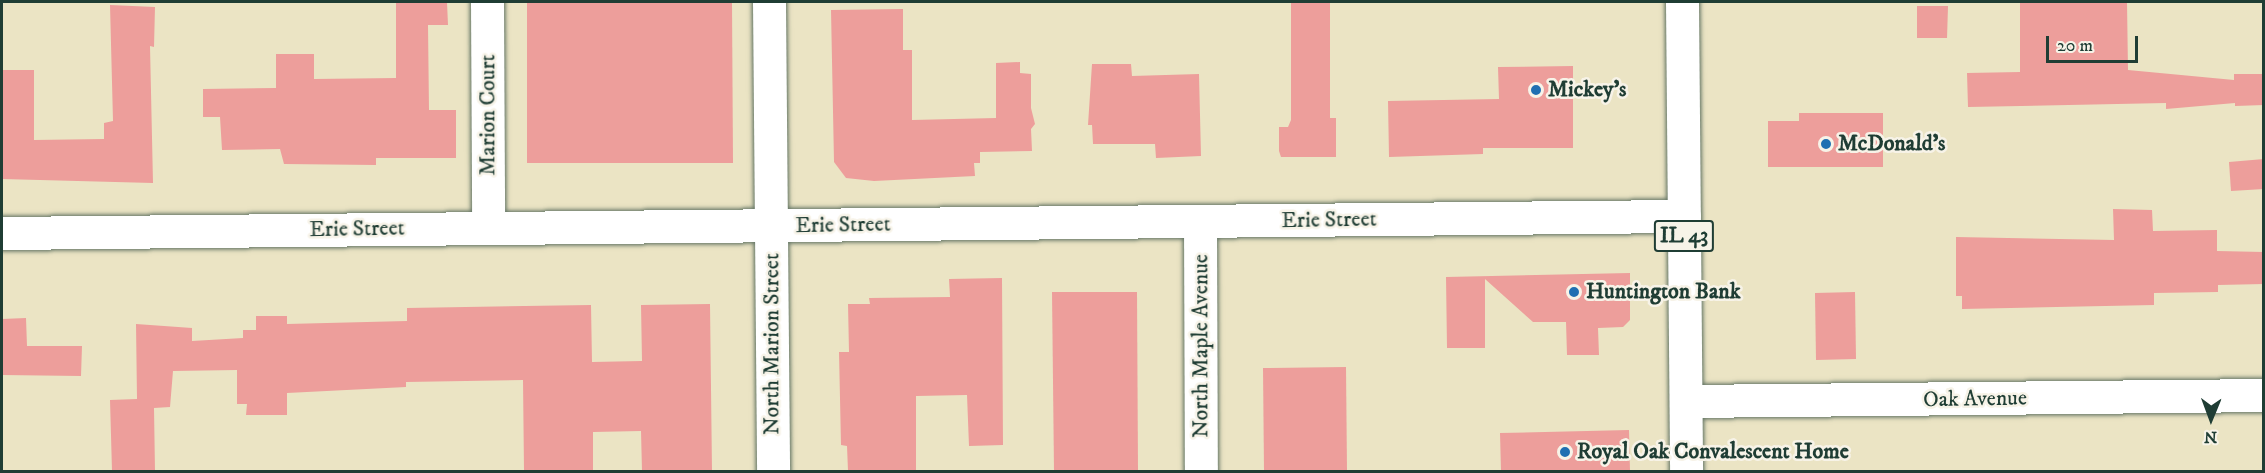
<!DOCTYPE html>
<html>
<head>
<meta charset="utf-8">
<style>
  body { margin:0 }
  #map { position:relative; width:2265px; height:473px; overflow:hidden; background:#ebe4c4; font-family:"IM FELL DW Pica",serif }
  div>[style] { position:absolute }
  .building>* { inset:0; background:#ed9e9b }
  .roads { filter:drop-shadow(0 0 2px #676) drop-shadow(0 0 2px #676) }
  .street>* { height:33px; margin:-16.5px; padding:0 16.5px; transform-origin:16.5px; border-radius:16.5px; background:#fff }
  .primary>* { height:33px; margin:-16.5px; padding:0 16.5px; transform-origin:16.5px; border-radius:16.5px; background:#fff }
  .dots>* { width:16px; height:16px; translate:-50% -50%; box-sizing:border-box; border:3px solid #f7f3e8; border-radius:50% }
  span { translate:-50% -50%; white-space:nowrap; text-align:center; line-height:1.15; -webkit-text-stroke:5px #f7f3e8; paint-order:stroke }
  .shield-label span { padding:2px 4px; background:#f7f3e8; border:2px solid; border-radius:4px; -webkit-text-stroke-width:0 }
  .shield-label { font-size:21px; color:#1f3d34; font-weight:700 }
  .poi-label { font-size:22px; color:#1f3d34; font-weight:700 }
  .left { translate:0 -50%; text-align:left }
  .street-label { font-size:22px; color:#1f3d34 }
  .frame { position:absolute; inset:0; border:3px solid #1f3d34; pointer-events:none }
  .north { position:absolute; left:2181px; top:389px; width:60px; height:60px; -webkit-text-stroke:4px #f7f3e8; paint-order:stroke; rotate:181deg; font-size:16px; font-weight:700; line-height:24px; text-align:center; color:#1f3d34 }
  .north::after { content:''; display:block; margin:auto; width:21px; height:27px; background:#1f3d34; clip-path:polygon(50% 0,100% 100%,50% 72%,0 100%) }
  .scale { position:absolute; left:2046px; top:36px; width:92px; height:27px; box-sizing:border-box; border:3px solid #1f3d34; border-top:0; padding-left:8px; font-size:18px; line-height:21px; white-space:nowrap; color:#1f3d34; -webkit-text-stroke:4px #f7f3e8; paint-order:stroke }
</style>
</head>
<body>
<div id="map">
  <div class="building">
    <div style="clip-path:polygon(396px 2px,447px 2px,448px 25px,428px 25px,429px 110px,456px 110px,456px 158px,376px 158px,376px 165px,284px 164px,280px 149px,222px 150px,220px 117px,203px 117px,203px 89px,276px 88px,276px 54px,314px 54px,314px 79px,396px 78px)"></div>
    <div style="clip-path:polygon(527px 2px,732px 2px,733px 163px,527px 163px)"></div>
    <div style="clip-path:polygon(1291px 2px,1330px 2px,1330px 118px,1336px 118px,1336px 157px,1281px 157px,1279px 151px,1279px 127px,1288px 127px,1291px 120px)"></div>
    <div style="clip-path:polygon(2020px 2px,2127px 2px,2128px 70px,2234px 80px,2234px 74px,2264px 74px,2264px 105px,2235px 106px,2235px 103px,2166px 109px,2166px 103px,1968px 107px,1967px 73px,2020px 72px)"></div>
    <div style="clip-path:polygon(110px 5px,155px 7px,154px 47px,150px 46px,153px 183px,2px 179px,2px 70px,34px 70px,34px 140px,104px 139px,104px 123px,113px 121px)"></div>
    <div style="clip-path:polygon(1917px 6px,1948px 6px,1947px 38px,1917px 38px)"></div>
    <div style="clip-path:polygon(903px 9px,903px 50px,912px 50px,912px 120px,996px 118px,996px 63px,1020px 62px,1020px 73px,1031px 74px,1031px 108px,1035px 124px,1031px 129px,1032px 151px,980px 152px,980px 163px,974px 163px,975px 176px,874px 181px,846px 178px,834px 162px,831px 10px)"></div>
    <div style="clip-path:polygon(1092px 64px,1131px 64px,1132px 76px,1199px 74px,1201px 156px,1156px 158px,1155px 144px,1093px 144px,1092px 125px,1088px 125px)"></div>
    <div style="clip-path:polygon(1573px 66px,1573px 148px,1483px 148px,1483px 154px,1389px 157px,1388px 101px,1499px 99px,1498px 67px)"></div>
    <div style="clip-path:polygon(1799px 113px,1883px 113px,1883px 167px,1768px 167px,1768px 121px,1799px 121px)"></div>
    <div style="clip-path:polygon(2264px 159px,2264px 189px,2231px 191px,2229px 162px)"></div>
    <div style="clip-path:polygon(2113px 209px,2152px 210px,2153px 231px,2217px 230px,2217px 251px,2264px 252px,2264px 284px,2218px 285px,2218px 292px,2154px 293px,2154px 305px,1962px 309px,1962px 296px,1956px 296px,1956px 237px,2114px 240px)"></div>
    <div style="clip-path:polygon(1630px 273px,1630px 320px,1623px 327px,1598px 328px,1599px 355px,1567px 355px,1566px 322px,1533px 322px,1485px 279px,1485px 348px,1447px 348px,1446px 277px)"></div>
    <div style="clip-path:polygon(1002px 278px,1003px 445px,969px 446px,967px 395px,916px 396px,916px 471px,848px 471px,847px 446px,841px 445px,839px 352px,849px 352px,848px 304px,870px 304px,869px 298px,950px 297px,949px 279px)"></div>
    <div style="clip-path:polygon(1052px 292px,1137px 292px,1138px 471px,1054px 471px)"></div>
    <div style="clip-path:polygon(1855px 292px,1856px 359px,1816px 360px,1815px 293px)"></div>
    <div style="clip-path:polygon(710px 304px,712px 471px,642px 471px,641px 431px,593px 432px,593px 471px,524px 471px,523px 380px,406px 382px,406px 387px,287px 393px,287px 415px,246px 415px,247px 404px,237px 404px,237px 370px,173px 371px,170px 407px,154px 408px,155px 471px,112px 471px,110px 400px,137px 399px,136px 324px,192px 328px,192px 341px,243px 338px,243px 330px,256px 330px,256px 316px,287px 316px,287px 324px,407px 321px,407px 308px,591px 305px,592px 362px,642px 361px,641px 305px)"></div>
    <div style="clip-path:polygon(26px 318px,27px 346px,82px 346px,81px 376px,2px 375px,2px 319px)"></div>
    <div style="clip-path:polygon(1346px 367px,1347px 471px,1264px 471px,1263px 368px)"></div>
    <div style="clip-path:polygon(1629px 430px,1630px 471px,1501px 471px,1500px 433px)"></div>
  </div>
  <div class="roads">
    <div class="street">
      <div style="left:487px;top:2px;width:226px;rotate:89.7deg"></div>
      <div style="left:769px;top:2px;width:470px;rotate:89.5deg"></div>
      <div style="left:1200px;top:221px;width:251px;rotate:89.8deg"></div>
      <div style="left:2px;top:233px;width:1682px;rotate:-0.58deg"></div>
      <div style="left:1686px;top:401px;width:578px;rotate:-0.59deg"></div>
    </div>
    <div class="primary">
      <div style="left:1682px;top:2px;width:470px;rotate:89.5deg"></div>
    </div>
  </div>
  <div class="dots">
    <div style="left:1536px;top:90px;background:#1f6fb2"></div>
    <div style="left:1826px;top:144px;background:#1f6fb2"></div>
    <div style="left:1574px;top:292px;background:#1f6fb2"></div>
    <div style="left:1565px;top:452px;background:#1f6fb2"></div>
  </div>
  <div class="shield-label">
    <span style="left:1684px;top:236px">IL 43</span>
  </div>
  <div class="poi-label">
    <span class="left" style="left:1548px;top:90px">Mickey's</span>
    <span class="left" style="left:1838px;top:144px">McDonald's</span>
    <span class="left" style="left:1586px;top:292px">Huntington Bank</span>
    <span class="left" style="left:1577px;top:452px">Royal Oak Convalescent Home</span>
  </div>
  <div class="street-label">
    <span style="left:488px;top:115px;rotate:-90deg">Marion Court</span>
    <span style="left:1329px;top:220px;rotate:-1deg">Erie Street</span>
    <span style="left:843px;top:225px;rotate:-1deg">Erie Street</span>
    <span style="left:357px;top:229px;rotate:-1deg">Erie Street</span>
    <span style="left:772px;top:344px;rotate:-90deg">North Marion Street</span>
    <span style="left:1201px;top:346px;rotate:-90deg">North Maple Avenue</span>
    <span style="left:1975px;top:399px;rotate:-1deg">Oak Avenue</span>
  </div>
  <div class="frame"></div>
  <div class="north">N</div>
  <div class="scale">20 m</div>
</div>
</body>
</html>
